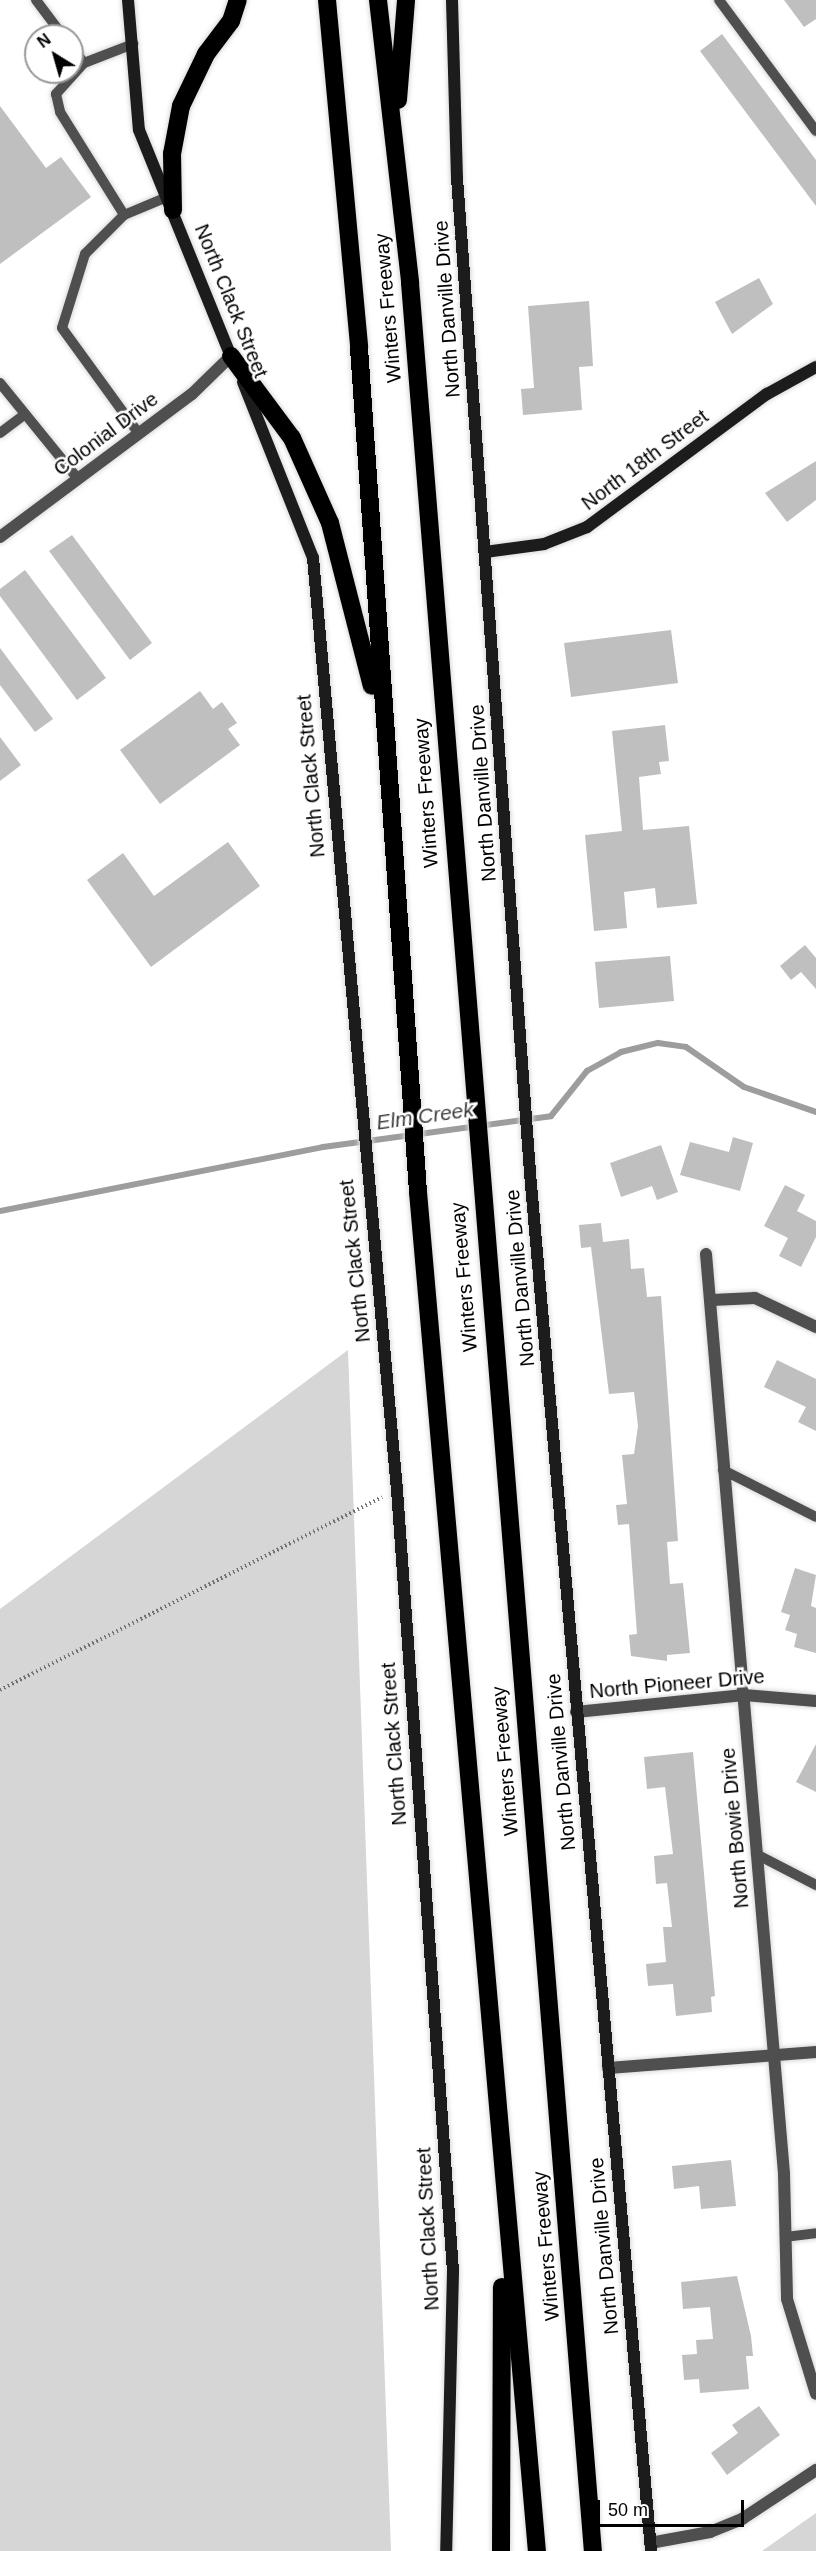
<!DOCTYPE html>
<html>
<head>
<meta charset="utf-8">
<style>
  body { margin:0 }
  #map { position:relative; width:816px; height:2551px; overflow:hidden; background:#fff; font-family:Helvetica,sans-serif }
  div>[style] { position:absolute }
  .green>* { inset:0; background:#d6d6d6 }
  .stream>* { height:6px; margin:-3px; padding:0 3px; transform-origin:3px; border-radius:3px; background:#9d9d9d }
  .building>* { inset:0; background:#bfbfbf }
  .path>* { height:4px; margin-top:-2px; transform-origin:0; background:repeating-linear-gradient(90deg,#717171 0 1.5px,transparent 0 4.5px) }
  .roads { filter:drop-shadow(0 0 2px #dbdbdb) drop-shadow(0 0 2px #dbdbdb) }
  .lane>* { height:10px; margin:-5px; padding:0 5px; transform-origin:5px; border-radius:5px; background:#4f4f4f }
  .street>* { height:12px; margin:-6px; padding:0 6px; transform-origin:6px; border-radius:6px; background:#4f4f4f }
  .secondary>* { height:12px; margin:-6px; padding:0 6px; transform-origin:6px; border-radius:6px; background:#1c1c1c }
  .highway>* { height:18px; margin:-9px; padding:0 9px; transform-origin:9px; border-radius:9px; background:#000 }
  span { translate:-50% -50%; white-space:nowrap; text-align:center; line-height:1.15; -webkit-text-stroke:5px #fff; paint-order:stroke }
  .street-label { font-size:20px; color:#000 }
  .water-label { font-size:21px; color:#3e3e3e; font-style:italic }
  .north { position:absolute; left:24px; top:24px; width:60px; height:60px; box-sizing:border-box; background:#fff; border:2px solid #999; border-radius:50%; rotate:323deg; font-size:16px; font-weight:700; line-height:24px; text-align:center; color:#000 }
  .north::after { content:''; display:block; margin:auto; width:21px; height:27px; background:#000; clip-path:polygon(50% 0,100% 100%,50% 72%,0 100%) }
  .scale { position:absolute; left:597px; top:2500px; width:147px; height:27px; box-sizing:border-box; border:3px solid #000; border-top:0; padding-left:8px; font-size:18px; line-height:21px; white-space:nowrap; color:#000; -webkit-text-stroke:4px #fff; paint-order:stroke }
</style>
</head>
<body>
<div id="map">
  <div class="green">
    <div style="clip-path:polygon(348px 1350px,391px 2551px,0 2551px,0 1609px)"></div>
    <div style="clip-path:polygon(816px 2513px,816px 2551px,762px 2551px)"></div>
  </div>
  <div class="stream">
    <div style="left:0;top:1211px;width:329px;rotate:-11.2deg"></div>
    <div style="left:323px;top:1147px;width:230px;rotate:-7.7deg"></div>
    <div style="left:551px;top:1116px;width:58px;rotate:-51.3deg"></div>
    <div style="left:587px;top:1071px;width:39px;rotate:-29deg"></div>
    <div style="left:621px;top:1052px;width:38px;rotate:-14deg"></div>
    <div style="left:658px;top:1043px;width:28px;rotate:8deg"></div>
    <div style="left:686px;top:1047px;width:70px;rotate:34.6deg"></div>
    <div style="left:744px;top:1087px;width:76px;rotate:19.1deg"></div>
  </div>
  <div class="building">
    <div style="clip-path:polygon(784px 0,816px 0,816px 19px,804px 27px)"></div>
    <div style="clip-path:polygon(722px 34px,816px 160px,816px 206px,700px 51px)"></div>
    <div style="clip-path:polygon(0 106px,46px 168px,61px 157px,91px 197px,0 264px)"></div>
    <div style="clip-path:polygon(759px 278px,773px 304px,732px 334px,715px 302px)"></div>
    <div style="clip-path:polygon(589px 301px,593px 366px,579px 367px,582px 410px,523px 415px,521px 389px,534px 388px,528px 306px)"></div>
    <div style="clip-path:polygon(816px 461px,816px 500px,787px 522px,765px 493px)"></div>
    <div style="clip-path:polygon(72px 535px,152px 643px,130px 660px,49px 551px)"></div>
    <div style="clip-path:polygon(25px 570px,106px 678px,77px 700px,0 596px,0 589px)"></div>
    <div style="clip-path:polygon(671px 630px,678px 683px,571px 697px,564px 643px)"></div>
    <div style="clip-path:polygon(0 648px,53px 719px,35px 732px,0 685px)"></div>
    <div style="clip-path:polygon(200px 691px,213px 709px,222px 702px,237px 723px,228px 729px,240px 745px,160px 804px,120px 750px)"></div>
    <div style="clip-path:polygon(665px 725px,669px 761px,659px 762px,661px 774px,639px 777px,643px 830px,689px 826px,697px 904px,657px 908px,655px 888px,624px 892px,627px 928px,594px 931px,585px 835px,622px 831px,612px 731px)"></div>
    <div style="clip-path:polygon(0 737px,21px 765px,0 781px)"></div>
    <div style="clip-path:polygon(228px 842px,260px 886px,151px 967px,87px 880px,123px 853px,154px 896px)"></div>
    <div style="clip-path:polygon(805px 945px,816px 958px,816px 989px,801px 972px,791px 980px,780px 966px)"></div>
    <div style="clip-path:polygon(670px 956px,674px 1001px,599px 1008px,595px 962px)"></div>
    <div style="clip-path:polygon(733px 1137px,753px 1143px,740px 1191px,680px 1175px,690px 1142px,729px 1152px)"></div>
    <div style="clip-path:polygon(661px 1145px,678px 1192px,657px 1200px,652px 1186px,621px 1197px,610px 1163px)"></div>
    <div style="clip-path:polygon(785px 1185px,805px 1195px,797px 1211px,816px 1221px,816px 1237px,801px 1267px,779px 1256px,788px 1238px,764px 1226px)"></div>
    <div style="clip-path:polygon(601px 1223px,603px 1242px,629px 1239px,631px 1269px,644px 1268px,647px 1297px,661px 1296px,678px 1541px,667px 1542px,670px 1584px,683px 1583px,690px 1653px,667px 1655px,667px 1661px,631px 1656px,629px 1635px,637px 1634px,629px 1524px,618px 1525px,616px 1505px,627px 1504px,622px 1455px,634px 1454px,638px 1426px,634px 1392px,609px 1394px,591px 1247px,581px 1248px,579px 1225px)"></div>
    <div style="clip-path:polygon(777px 1360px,816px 1379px,816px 1431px,798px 1422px,806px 1407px,764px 1387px)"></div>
    <div style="clip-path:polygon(795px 1568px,816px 1575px,811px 1606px,816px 1608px,816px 1653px,794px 1647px,797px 1634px,785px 1630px,790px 1615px,781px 1612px)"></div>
    <div style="clip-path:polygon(816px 1744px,816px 1792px,796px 1782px)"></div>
    <div style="clip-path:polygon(693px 1752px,715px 1996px,711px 1997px,712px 2012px,676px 2016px,673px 1984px,648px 1986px,646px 1964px,666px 1962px,663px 1927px,672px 1927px,667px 1883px,656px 1884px,654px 1856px,673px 1854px,665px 1787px,647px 1789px,644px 1757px)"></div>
    <div style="clip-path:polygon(731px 2160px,736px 2206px,701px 2209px,699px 2186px,674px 2189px,672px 2166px)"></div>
    <div style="clip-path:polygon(737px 2276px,751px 2336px,753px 2356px,746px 2356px,749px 2389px,700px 2393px,699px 2379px,684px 2380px,682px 2355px,697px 2354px,696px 2340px,713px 2339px,710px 2307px,683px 2309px,681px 2282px)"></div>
    <div style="clip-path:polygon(759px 2406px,780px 2435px,727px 2475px,711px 2453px,738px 2433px,732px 2425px)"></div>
  </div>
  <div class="path">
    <div style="left:0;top:1690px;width:428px;rotate:-26.8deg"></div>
  </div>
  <div class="roads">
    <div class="lane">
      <div style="left:36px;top:0;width:45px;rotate:53.1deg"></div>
      <div style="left:719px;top:0;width:163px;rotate:53.5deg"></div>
      <div style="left:72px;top:48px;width:19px;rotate:51deg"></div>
      <div style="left:84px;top:63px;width:53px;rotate:-21.2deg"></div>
      <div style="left:84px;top:63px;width:42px;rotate:132.1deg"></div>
      <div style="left:56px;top:94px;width:18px;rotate:77deg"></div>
      <div style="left:60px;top:112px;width:121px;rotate:58.1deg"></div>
      <div style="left:124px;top:215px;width:47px;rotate:-22.7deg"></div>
      <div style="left:124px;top:215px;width:55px;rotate:135deg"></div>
      <div style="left:85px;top:254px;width:77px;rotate:107.3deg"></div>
      <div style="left:62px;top:328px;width:131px;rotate:54deg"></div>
      <div style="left:0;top:383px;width:124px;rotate:50.9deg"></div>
      <div style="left:0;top:433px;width:30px;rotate:-37deg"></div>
      <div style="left:723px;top:1470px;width:104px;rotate:26.8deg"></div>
      <div style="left:756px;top:1854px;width:68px;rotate:27.3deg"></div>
      <div style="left:785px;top:2237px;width:31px;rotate:-7deg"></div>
    </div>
    <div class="street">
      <div style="left:0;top:537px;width:239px;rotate:-36.7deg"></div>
      <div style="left:192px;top:394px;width:54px;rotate:-44.3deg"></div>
      <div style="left:706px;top:1254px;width:923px;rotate:85.15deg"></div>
      <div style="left:784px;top:2174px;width:125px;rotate:88.6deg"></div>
      <div style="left:787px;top:2299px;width:99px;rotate:73deg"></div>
      <div style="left:712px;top:1300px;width:43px;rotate:-2.7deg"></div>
      <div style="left:755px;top:1298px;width:68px;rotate:25.4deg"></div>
      <div style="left:576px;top:1712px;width:169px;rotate:-5.8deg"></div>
      <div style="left:744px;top:1695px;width:72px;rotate:4.8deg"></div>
      <div style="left:608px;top:2068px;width:209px;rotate:-4.4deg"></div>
      <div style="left:650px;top:2543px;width:61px;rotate:-10.4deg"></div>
      <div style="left:710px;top:2532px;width:35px;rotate:-22deg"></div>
      <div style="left:742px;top:2519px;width:89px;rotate:-33.5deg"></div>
    </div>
    <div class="secondary">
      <div style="left:128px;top:0;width:130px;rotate:85.2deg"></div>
      <div style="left:139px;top:130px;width:249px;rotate:67.9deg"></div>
      <div style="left:452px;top:0;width:178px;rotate:88.4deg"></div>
      <div style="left:457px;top:178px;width:998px;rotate:85.8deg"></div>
      <div style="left:530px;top:1173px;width:1383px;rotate:84.98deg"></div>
      <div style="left:243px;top:382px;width:189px;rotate:68.3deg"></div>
      <div style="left:313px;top:558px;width:936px;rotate:84.85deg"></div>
      <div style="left:397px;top:1490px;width:784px;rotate:85.9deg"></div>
      <div style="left:453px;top:2272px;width:279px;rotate:91.4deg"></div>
      <div style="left:485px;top:552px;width:60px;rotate:-7.7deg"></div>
      <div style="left:544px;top:544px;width:46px;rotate:-21.6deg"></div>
      <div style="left:587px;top:527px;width:224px;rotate:-36.5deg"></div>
      <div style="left:767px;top:394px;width:56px;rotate:-28.9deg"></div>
    </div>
    <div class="highway">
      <div style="left:327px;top:0;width:349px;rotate:84.7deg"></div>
      <div style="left:359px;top:348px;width:846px;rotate:86deg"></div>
      <div style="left:418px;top:1192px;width:1364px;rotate:85deg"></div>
      <div style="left:378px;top:0;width:285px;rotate:83.5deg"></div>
      <div style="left:410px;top:283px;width:2275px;rotate:85.39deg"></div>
      <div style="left:398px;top:100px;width:100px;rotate:-85.4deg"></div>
      <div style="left:173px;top:210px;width:56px;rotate:-91deg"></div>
      <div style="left:172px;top:154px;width:49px;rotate:-79.4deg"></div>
      <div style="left:181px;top:106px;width:58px;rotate:-64.3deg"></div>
      <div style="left:206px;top:54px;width:41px;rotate:-52.9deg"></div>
      <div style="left:231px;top:21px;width:22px;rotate:-72deg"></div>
      <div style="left:231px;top:356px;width:102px;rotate:53.4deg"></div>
      <div style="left:292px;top:438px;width:93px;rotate:65.9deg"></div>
      <div style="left:330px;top:523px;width:168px;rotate:75.6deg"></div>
      <div style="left:501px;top:2551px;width:264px;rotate:-89.8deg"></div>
    </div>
  </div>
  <div class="street-label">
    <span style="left:231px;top:301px;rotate:68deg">North Clack Street</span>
    <span style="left:388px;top:308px;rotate:-95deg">Winters Freeway</span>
    <span style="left:447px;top:309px;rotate:-94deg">North Danville Drive</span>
    <span style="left:106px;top:434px;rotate:-37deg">Colonial Drive</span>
    <span style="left:645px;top:460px;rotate:-37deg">North 18th Street</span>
    <span style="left:311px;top:776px;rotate:-95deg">North Clack Street</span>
    <span style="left:426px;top:793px;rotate:-94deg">Winters Freeway</span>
    <span style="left:483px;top:793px;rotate:-94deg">North Danville Drive</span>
    <span style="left:355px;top:1261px;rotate:-96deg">North Clack Street</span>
    <span style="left:464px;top:1277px;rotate:-95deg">Winters Freeway</span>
    <span style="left:520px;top:1278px;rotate:-95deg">North Danville Drive</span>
    <span style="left:677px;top:1684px;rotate:-5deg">North Pioneer Drive</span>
    <span style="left:394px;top:1744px;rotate:-94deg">North Clack Street</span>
    <span style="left:505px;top:1761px;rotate:-95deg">Winters Freeway</span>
    <span style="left:561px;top:1762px;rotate:-95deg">North Danville Drive</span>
    <span style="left:735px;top:1828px;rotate:-95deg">North Bowie Drive</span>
    <span style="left:428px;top:2229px;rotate:-93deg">North Clack Street</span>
    <span style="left:546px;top:2246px;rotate:-95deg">Winters Freeway</span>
    <span style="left:604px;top:2246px;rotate:-95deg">North Danville Drive</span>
  </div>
  <div class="water-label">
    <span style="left:425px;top:1116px;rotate:-8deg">Elm Creek</span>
  </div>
  <div class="north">N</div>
  <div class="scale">50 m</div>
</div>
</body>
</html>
